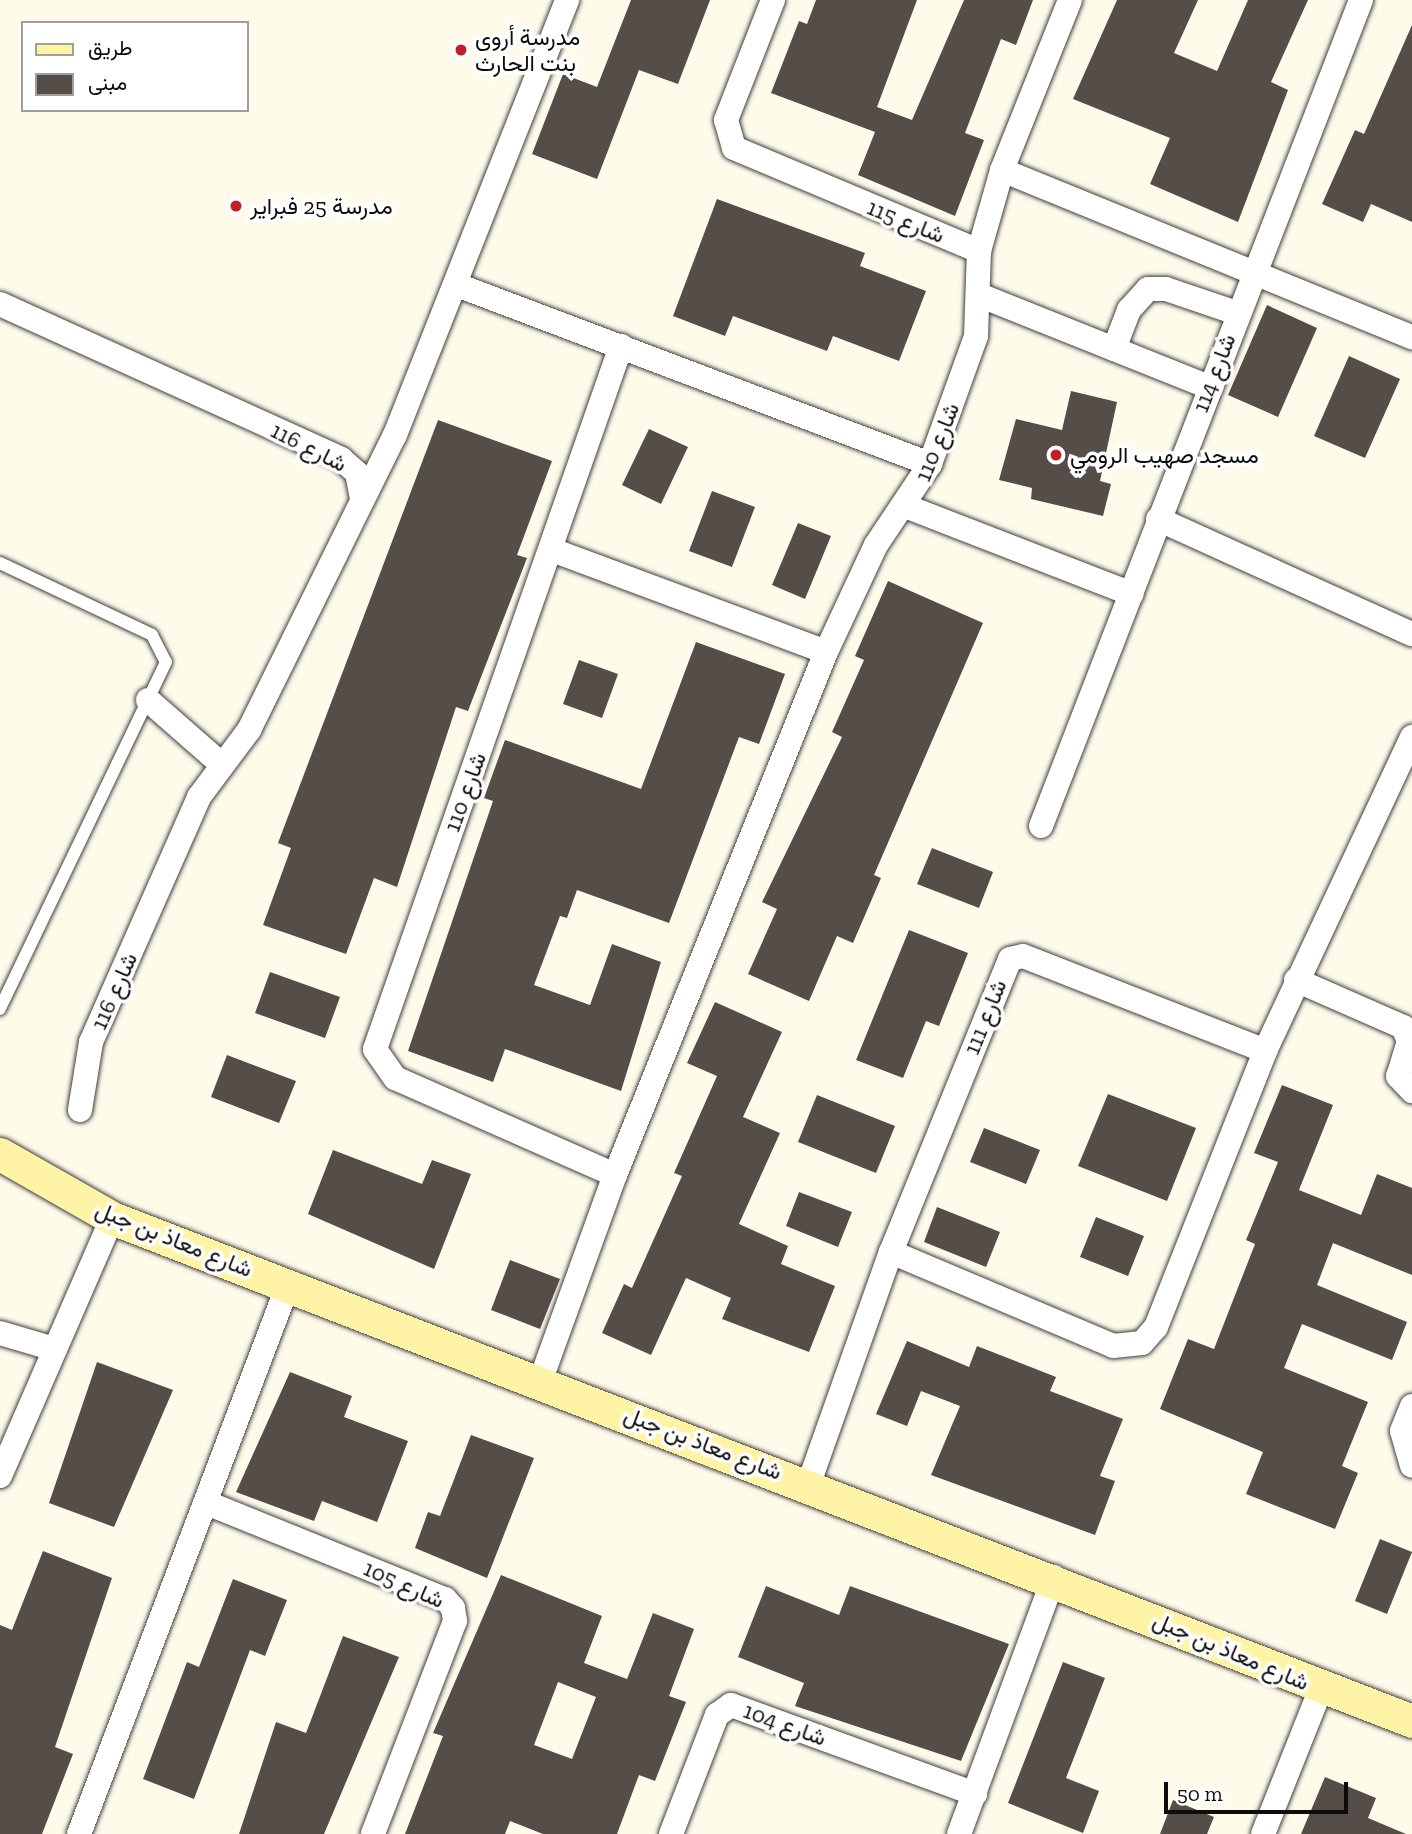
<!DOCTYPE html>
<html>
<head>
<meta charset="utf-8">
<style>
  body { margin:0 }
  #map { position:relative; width:1412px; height:1834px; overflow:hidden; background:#fffbeb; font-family:"Zilla Slab",Vazirmatn,serif }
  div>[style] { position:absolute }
  .building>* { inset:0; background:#554d48 }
  .roads { filter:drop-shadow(0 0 2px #3f3f3f) drop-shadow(0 0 2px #3f3f3f) }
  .lane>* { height:12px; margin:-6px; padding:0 6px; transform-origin:6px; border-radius:6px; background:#fff }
  .street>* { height:24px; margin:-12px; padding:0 12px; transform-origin:12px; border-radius:12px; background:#fff }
  .secondary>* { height:33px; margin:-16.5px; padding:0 16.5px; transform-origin:16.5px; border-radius:16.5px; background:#fff4a6 }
  .dots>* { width:19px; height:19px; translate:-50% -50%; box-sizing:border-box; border:4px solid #fff; border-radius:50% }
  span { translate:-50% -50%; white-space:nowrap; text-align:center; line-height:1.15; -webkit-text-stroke:7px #fff; paint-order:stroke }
  .poi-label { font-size:23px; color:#0c0c0c }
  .left { translate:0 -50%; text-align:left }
  .street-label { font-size:23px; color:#0c0c0c }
  .legend { position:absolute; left:21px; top:21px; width:228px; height:91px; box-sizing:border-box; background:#fff; border:2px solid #9e9e9e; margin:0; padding:9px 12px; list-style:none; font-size:21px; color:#0c0c0c }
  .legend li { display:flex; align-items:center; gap:14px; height:35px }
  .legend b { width:35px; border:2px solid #9e9e9e }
  .scale { position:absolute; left:1164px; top:1782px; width:184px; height:32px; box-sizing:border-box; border:4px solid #0c0c0c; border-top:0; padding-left:9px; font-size:21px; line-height:24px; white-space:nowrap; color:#0c0c0c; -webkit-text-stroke:5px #fff; paint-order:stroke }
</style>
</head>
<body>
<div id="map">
  <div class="building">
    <div style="clip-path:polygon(631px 0,710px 0,678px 84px,639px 70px,597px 179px,532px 154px,563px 74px,597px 87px)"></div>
    <div style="clip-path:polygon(816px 0,917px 0,877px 107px,912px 120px,964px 0,1033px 0,1016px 45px,1001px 39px,965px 133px,984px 140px,955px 216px,858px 175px,875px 132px,771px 93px,799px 21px,807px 24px)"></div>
    <div style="clip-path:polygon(1117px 0,1198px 0,1174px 53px,1217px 71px,1248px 0,1308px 0,1271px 82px,1288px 90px,1238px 222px,1150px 184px,1170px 138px,1073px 99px)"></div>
    <div style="clip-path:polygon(1412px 25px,1412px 222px,1371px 204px,1363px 222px,1322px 204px,1355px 130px,1364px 134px)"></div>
    <div style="clip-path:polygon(717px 199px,865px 253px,860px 266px,926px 291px,899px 361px,833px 336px,827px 351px,733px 316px,725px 336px,673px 316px)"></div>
    <div style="clip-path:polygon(1267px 305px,1317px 328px,1278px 417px,1228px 395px)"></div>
    <div style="clip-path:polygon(1349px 356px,1400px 379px,1365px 458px,1314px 436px)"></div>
    <div style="clip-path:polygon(1071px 391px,1117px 402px,1100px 481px,1111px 484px,1103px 516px,1031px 499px,1032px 488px,999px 480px,1016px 419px,1062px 430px)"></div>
    <div style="clip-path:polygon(438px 420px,552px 461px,517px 555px,527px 558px,468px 711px,456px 707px,397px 887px,374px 878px,346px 954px,263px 925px,291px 848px,278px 843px)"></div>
    <div style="clip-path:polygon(649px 429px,688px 447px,661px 504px,622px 485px)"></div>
    <div style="clip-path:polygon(712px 491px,755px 507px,732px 567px,689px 551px)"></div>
    <div style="clip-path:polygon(798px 523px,831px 536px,805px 599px,772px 585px)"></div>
    <div style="clip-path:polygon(888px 581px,983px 623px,874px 875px,881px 878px,853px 943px,837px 936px,809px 1001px,748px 974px,777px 909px,762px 902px,842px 737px,832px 732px,864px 660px,855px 656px)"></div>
    <div style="clip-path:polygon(696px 642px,785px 674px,759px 744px,739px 737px,669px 923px,577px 890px,567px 918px,560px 916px,534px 985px,590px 1005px,612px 944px,661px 962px,621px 1091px,505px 1049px,493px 1082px,408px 1051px,493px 801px,484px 798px,505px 740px,641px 789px)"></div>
    <div style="clip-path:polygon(579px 660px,618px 674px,602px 718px,563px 704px)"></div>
    <div style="clip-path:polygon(932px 848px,993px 872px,979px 908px,917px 884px)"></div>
    <div style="clip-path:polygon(909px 930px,968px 953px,939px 1026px,926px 1021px,903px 1078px,856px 1060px)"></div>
    <div style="clip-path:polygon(270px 972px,340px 997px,325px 1038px,255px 1013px)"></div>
    <div style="clip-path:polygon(715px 1002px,782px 1032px,743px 1117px,780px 1133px,739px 1224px,788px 1246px,781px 1264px,835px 1286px,809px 1352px,722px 1319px,731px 1298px,686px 1278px,651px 1355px,602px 1333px,624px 1284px,632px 1288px,682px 1176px,674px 1173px,717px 1076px,687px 1063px)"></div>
    <div style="clip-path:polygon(227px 1055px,296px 1081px,279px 1123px,211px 1097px)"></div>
    <div style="clip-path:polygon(1282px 1085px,1333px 1105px,1299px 1190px,1361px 1215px,1377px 1174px,1412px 1188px,1412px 1275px,1333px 1243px,1317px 1285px,1407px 1322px,1392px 1360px,1302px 1324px,1284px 1368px,1368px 1402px,1342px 1466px,1358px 1473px,1335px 1529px,1246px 1494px,1263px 1452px,1160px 1409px,1188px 1339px,1214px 1349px,1255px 1244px,1246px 1240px,1278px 1162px,1254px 1153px)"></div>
    <div style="clip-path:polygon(1108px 1094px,1196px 1128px,1167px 1201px,1078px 1166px)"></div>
    <div style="clip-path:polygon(817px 1095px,895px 1126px,876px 1173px,798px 1142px)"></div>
    <div style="clip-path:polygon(984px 1128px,1040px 1150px,1026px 1184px,970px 1162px)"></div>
    <div style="clip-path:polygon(333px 1150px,422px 1184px,432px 1160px,471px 1174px,434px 1269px,308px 1214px)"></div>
    <div style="clip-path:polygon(799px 1192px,852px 1212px,838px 1247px,786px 1226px)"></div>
    <div style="clip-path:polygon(937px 1207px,1000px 1232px,986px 1267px,924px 1242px)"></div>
    <div style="clip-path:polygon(1096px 1217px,1144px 1236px,1128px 1276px,1080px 1257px)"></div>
    <div style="clip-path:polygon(510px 1260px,560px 1279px,540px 1329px,491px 1310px)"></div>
    <div style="clip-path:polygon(907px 1341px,969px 1367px,977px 1346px,1056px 1377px,1050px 1391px,1123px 1419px,1100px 1476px,1115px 1481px,1095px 1535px,931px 1475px,960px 1406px,921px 1391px,907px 1426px,876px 1414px)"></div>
    <div style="clip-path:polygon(97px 1362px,173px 1390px,114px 1527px,49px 1503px)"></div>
    <div style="clip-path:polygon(290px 1372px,352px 1396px,344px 1417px,408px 1441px,377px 1522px,322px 1501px,314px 1521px,236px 1492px)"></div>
    <div style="clip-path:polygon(471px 1435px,534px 1458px,487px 1578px,415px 1548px,428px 1512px,440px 1516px)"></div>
    <div style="clip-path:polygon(1380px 1539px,1412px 1552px,1387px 1614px,1355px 1601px)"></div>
    <div style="clip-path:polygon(43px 1551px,112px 1578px,55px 1747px,73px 1754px,42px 1834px,0 1834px,0 1625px,12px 1630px)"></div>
    <div style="clip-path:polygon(evenodd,501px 1575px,602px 1616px,584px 1663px,627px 1679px,653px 1613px,694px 1629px,669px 1696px,686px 1702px,655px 1781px,639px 1775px,617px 1834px,543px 1834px,510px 1821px,505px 1834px,405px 1834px,443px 1736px,433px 1733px,501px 1575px,558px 1682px,596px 1697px,572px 1759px,534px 1745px,558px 1682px)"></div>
    <div style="clip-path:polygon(233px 1579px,287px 1600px,265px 1656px,250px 1650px,194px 1799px,143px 1779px,187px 1662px,199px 1667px)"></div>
    <div style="clip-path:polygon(766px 1586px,839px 1615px,850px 1586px,1009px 1644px,961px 1761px,795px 1706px,804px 1683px,738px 1657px)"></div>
    <div style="clip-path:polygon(343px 1636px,399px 1657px,324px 1834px,239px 1834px,276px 1722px,306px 1733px)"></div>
    <div style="clip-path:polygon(1063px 1662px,1105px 1678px,1066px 1778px,1099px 1791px,1083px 1833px,1008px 1803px)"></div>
    <div style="clip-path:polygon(1325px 1777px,1376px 1798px,1368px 1818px,1406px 1834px,1301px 1834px)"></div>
    <div style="clip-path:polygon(1173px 1800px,1214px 1817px,1207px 1834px,1160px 1834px)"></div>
  </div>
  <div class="roads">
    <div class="lane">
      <div style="left:0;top:563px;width:168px;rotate:25.3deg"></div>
      <div style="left:152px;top:635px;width:30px;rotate:63deg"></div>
      <div style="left:166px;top:662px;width:385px;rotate:115.6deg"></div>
    </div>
    <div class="street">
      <div style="left:773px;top:0;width:129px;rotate:111.4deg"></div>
      <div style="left:726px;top:120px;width:29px;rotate:74deg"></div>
      <div style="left:734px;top:148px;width:266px;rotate:22.8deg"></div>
      <div style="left:1002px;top:170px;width:443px;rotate:22.2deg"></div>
      <div style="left:457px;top:285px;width:506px;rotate:20.73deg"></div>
      <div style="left:979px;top:295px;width:248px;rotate:21.8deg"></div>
      <div style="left:0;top:304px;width:375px;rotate:24.4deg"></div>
      <div style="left:341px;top:459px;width:21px;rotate:41deg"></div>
      <div style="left:357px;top:473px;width:25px;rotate:79deg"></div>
      <div style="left:1114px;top:349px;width:42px;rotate:-69deg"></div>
      <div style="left:1129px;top:310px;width:28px;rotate:-48deg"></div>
      <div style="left:1148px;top:289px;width:18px"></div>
      <div style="left:1166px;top:289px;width:75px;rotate:18.7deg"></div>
      <div style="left:905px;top:506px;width:243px;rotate:21.2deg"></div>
      <div style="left:1158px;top:519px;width:279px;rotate:24.4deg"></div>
      <div style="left:552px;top:550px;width:292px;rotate:20.4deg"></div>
      <div style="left:148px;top:700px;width:97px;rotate:41.2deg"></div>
      <div style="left:1041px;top:826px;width:886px;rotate:-68.82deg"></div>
      <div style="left:1296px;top:980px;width:117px;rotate:23.7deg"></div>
      <div style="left:1403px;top:1027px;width:15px;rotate:67deg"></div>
      <div style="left:1409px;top:1041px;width:37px;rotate:107deg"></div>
      <div style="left:1398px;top:1076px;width:21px;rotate:47deg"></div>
      <div style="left:80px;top:1110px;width:69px;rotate:-80.8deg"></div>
      <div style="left:91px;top:1042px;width:268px;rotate:-66.2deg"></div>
      <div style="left:199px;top:797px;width:84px;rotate:-53.3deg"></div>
      <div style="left:249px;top:730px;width:329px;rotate:-63.7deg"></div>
      <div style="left:395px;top:435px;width:468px;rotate:-68.4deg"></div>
      <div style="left:615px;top:1175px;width:240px;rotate:-156.2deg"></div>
      <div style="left:395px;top:1078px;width:35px;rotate:-125deg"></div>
      <div style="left:375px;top:1049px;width:745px;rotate:-70.71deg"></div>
      <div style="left:891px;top:1252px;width:241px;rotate:22.9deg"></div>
      <div style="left:1113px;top:1346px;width:29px;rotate:-6deg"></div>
      <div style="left:1142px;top:1343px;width:21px;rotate:-49deg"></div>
      <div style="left:1156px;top:1327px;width:297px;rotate:-68.4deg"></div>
      <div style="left:1265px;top:1051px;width:347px;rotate:-64.9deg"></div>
      <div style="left:0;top:1333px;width:53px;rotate:16.4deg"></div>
      <div style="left:540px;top:1382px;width:220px;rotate:-70.1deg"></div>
      <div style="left:615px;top:1175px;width:564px;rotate:-68.03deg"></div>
      <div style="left:826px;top:652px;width:118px;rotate:-65deg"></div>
      <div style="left:876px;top:545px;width:97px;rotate:-56.3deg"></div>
      <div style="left:930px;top:464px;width:136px;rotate:-70.2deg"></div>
      <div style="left:976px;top:336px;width:85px;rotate:-88deg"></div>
      <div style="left:979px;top:251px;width:84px;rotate:-74.1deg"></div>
      <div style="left:1002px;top:170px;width:183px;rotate:-68.2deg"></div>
      <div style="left:1412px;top:1406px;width:27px;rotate:112deg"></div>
      <div style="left:1402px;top:1431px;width:36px;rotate:74deg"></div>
      <div style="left:0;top:1476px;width:281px;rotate:-66.5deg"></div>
      <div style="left:809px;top:1483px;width:245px;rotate:-70.5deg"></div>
      <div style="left:891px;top:1252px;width:316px;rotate:-67.9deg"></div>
      <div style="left:1010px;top:959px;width:13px;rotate:-13deg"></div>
      <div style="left:1023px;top:956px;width:260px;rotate:21.4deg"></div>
      <div style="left:207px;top:1503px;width:257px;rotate:22deg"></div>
      <div style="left:445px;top:1599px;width:12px;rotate:48deg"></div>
      <div style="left:453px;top:1608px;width:13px;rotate:81deg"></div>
      <div style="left:455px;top:1621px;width:228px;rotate:111.1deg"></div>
      <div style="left:79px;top:1834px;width:587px;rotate:-69.16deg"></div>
      <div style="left:671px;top:1834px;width:128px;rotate:-68.9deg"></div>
      <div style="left:717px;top:1715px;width:17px;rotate:-36deg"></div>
      <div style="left:731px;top:1705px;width:260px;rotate:20deg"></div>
      <div style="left:959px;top:1834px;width:274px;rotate:-69.7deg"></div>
      <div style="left:1263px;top:1834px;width:157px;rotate:-68.3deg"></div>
    </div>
    <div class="secondary">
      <div style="left:0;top:1154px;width:129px;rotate:29.7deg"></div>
      <div style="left:112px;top:1218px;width:1394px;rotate:21.15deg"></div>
    </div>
  </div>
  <div class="dots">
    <div style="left:461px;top:50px;background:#c0202a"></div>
    <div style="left:236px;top:206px;background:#c0202a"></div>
    <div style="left:1056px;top:455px;background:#c0202a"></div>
  </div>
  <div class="poi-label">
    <span class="left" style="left:475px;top:50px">مدرسة أروى<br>بنت الحارث</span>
    <span class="left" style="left:250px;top:206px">مدرسة 25 فبراير</span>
    <span class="left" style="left:1070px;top:455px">مسجد صهيب الرومي</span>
  </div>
  <div class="street-label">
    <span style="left:906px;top:221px;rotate:22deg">شارع 115</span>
    <span style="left:1214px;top:373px;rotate:-69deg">شارع 114</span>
    <span style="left:937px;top:442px;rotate:-68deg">شارع 110</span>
    <span style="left:309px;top:447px;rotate:27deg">شارع 116</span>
    <span style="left:465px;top:792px;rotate:-70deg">شارع 110</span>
    <span style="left:114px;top:991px;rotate:-66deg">شارع 116</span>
    <span style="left:985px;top:1017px;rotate:-68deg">شارع 111</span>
    <span style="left:174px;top:1239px;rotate:22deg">شارع معاذ بن جبل</span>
    <span style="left:703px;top:1443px;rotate:21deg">شارع معاذ بن جبل</span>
    <span style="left:404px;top:1584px;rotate:24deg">شارع 105</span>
    <span style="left:1231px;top:1651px;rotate:23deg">شارع معاذ بن جبل</span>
    <span style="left:785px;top:1724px;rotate:20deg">شارع 104</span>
  </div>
  <ul class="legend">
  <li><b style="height:9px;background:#fff4a6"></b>طريق</li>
  <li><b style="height:19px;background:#554d48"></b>مبنى</li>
  </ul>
  <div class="scale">50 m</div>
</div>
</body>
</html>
